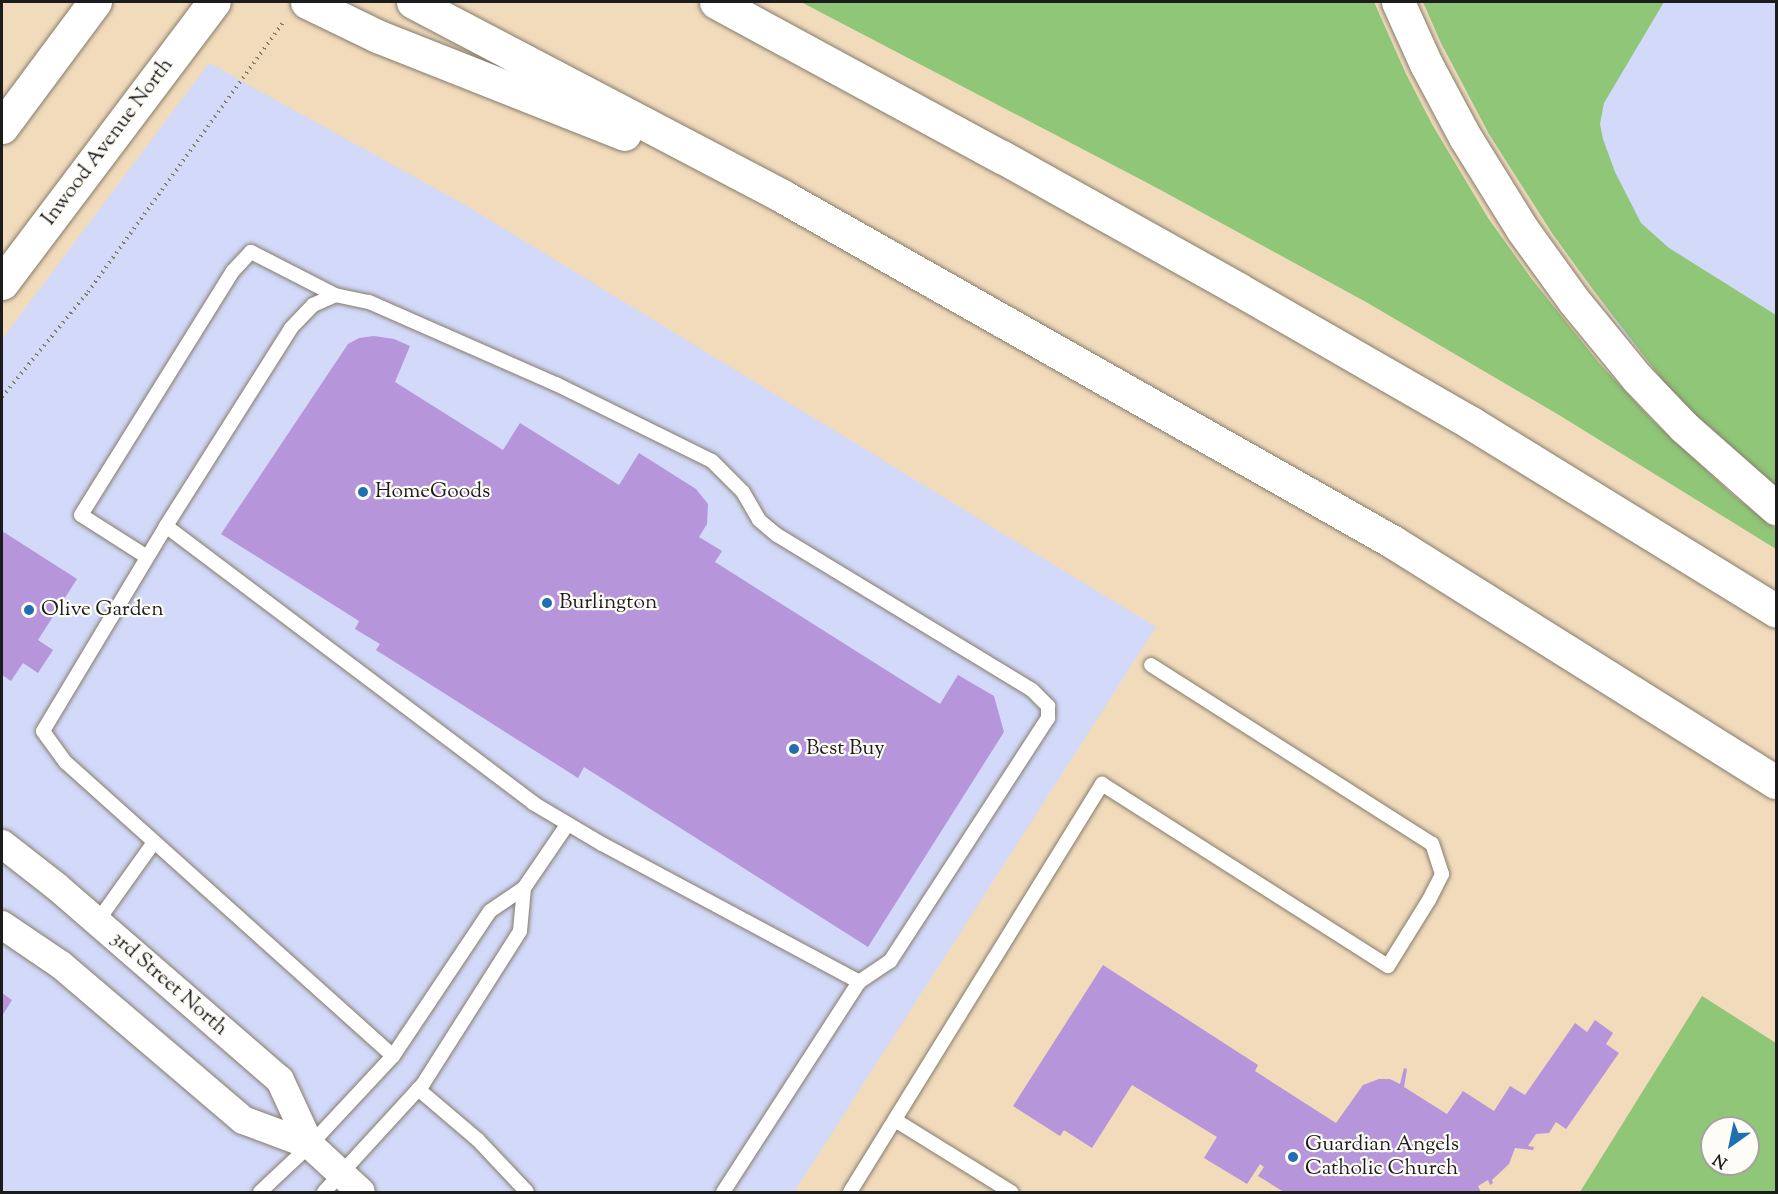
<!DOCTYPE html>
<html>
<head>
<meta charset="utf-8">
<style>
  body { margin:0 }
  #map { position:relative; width:1778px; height:1194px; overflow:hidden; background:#f1dbbb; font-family:"Sorts Mill Goudy",serif }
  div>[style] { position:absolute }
  .built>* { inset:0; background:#d2d9f9 }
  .green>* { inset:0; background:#90c678 }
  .building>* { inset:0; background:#b695da }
  .path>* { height:4px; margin-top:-2px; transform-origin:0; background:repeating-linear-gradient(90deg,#867c6c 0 1.5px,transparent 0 6px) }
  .roads { filter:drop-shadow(0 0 2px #867c6c) drop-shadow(0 0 2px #867c6c) }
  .service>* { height:14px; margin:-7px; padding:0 7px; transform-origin:7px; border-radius:7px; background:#fff }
  .minor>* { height:28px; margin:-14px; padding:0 14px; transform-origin:14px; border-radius:14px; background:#fff }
  .secondary>* { height:33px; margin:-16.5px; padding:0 16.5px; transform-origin:16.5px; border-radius:16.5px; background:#fff }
  .motorway>* { height:33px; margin:-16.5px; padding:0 16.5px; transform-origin:16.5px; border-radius:16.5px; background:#fff }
  .dots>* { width:16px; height:16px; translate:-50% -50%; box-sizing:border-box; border:3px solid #fdfcf7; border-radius:50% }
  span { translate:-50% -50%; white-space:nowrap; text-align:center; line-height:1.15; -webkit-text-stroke:4.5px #fdfcf7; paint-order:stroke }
  .street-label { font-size:21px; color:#1c1c1c }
  .poi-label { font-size:21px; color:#1c1c1c }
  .left { translate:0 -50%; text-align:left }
  .frame { position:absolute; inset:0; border:3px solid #1c1c1c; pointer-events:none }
  .north { position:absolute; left:1700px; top:1116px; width:60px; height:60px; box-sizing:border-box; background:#fdfcf7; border:2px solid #a3a29f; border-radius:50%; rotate:213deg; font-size:16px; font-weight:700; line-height:24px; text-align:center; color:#1c1c1c }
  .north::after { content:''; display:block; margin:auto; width:21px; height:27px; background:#1f6fb2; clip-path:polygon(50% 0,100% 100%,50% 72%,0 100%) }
</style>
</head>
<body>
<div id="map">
  <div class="built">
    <div style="clip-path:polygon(1423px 2px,1776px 2px,1776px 487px,1629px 340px,1594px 291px,1552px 233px,1489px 134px,1441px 43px)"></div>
    <div style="clip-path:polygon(209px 63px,467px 206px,1156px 627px,794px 1192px,2px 1192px,2px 339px)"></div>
  </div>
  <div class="green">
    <div style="clip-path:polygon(801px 2px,1374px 2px,1406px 74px,1433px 126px,1488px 218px,1531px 278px,1599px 363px,1652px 420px,1733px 495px,1776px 529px,1776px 549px,1559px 415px,1366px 302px,1157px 188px)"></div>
    <div style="clip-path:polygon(1423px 2px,1664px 2px,1604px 103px,1600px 124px,1603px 139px,1615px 172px,1641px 223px,1669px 248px,1776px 315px,1776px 487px,1692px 413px,1671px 391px,1594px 291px,1552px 233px,1489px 134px,1441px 43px)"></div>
    <div style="clip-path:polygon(evenodd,1702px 996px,1776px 1043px,1776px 1192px,1580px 1192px,1702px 996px,1712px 1128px,1748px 1128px,1748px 1164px,1712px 1164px,1712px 1128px)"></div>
  </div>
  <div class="building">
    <div style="clip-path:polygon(374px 336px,394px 339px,410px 346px,395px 382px,503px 450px,520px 423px,619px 485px,639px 453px,696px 489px,708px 504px,707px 524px,699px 537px,722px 551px,715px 562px,940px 704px,958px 675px,994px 696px,1004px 732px,868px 947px,584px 767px,578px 778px,376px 650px,380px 644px,355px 629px,359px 621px,221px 534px,348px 344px,359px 338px)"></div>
    <div style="clip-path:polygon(2px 531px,77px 579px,38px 640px,53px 650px,38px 673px,23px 663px,11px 681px,2px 675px)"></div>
    <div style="clip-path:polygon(1103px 965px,1258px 1065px,1255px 1071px,1336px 1123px,1363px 1085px,1379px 1079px,1390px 1079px,1400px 1084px,1404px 1068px,1407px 1069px,1404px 1087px,1447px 1114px,1463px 1091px,1494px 1111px,1510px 1086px,1525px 1095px,1575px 1023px,1587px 1032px,1595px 1020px,1613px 1033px,1606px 1044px,1619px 1053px,1566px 1129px,1556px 1122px,1549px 1133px,1536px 1134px,1528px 1146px,1534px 1147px,1533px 1150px,1515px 1148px,1509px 1164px,1492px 1180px,1493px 1183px,1490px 1185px,1488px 1180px,1478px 1186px,1481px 1192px,1284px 1192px,1258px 1176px,1264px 1167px,1260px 1164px,1247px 1184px,1204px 1158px,1217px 1137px,1132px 1085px,1092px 1148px,1064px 1130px,1060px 1136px,1013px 1106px)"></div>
    <div style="clip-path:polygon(2px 993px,12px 1000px,2px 1016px)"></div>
  </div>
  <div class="path">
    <div style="left:2px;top:397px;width:136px;rotate:-50.7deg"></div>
    <div style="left:88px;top:292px;width:334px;rotate:-54.1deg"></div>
  </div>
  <div class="roads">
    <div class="service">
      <div style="left:166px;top:526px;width:460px;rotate:37deg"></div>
      <div style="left:533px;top:803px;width:80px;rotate:30.7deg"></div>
      <div style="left:602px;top:844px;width:292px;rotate:28.2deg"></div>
      <div style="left:859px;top:982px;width:250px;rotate:122.9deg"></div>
      <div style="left:147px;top:557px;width:78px;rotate:-147.5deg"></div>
      <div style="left:81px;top:515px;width:287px;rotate:-58.1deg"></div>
      <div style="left:233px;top:271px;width:26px;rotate:-47deg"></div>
      <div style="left:251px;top:252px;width:94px;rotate:27.1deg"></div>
      <div style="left:97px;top:922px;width:98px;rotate:-54.5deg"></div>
      <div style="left:393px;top:1056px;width:439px;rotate:-138.1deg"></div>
      <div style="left:66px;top:763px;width:39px;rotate:-126deg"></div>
      <div style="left:43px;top:731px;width:239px;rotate:-59deg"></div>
      <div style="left:166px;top:526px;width:234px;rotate:-57.7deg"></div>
      <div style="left:291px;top:328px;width:32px;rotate:-46deg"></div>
      <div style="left:313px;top:305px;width:24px;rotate:-24deg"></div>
      <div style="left:335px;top:295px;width:35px;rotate:12deg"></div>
      <div style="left:369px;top:302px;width:204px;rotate:23.7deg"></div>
      <div style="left:556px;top:384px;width:174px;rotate:26.3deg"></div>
      <div style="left:712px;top:461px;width:44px;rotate:45deg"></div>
      <div style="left:743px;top:492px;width:32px;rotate:60deg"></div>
      <div style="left:759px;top:520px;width:23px;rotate:40deg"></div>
      <div style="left:777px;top:535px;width:298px;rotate:31.3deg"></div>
      <div style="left:1032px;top:690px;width:23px;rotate:45deg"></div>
      <div style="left:1048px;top:706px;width:12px;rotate:90deg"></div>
      <div style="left:1048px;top:718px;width:290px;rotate:123deg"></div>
      <div style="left:890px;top:961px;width:37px;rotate:146deg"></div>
      <div style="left:418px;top:1089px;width:79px;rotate:40.4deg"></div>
      <div style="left:478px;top:1140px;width:71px;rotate:46.7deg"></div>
      <div style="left:895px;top:1120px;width:137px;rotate:31.8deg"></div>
      <div style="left:260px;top:1192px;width:69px;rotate:-43.2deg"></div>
      <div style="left:310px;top:1145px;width:122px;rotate:-47deg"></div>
      <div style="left:393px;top:1056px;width:174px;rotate:-56.2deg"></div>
      <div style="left:490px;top:911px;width:41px;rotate:-34.1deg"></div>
      <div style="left:524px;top:888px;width:76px;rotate:-55.7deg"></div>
      <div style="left:324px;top:1192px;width:147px;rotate:-47.5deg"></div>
      <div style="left:423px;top:1084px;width:181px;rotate:-57.6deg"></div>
      <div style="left:520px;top:931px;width:43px;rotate:-84.7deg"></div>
      <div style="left:850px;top:1192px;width:480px;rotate:-58.3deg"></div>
      <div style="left:1102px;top:784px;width:339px;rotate:32.5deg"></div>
      <div style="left:1388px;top:966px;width:78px;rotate:-58.2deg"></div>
      <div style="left:1429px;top:900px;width:29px;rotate:-63deg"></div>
      <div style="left:1442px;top:874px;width:32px;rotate:-108deg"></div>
      <div style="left:1432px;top:844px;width:333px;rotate:-147.5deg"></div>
    </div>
    <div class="minor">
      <div style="left:2px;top:844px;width:68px;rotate:37.9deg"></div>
      <div style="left:56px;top:886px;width:296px;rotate:40.9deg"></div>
      <div style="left:280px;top:1080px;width:72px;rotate:65.2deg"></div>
      <div style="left:2px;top:925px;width:71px;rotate:34.1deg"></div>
      <div style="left:61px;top:965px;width:239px;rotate:40.4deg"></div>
      <div style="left:243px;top:1120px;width:72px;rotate:20.5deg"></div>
      <div style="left:310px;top:1145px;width:69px;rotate:42.7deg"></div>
    </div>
    <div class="secondary">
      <div style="left:2px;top:127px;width:156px;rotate:-53.4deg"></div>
      <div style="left:2px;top:283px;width:352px;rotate:-53deg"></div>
    </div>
    <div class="motorway">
      <div style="left:307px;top:2px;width:78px;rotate:25.9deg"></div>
      <div style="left:377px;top:36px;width:266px;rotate:21.6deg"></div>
      <div style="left:413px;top:2px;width:417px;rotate:27.7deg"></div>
      <div style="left:782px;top:196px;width:702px;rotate:29.52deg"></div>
      <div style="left:1393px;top:542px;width:452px;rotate:32.1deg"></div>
      <div style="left:716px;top:2px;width:325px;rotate:28.5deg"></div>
      <div style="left:1002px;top:157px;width:270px;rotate:29.2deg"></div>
      <div style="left:1238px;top:289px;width:269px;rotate:29.9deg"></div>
      <div style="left:1471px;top:423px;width:358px;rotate:31.6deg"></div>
      <div style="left:1398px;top:2px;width:68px;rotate:65.7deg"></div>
      <div style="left:1426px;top:64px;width:83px;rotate:61.9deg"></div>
      <div style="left:1465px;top:137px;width:108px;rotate:58.2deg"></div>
      <div style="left:1522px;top:229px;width:89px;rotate:54.2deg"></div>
      <div style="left:1574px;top:301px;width:99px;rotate:50.7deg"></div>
      <div style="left:1637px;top:378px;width:68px;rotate:46.2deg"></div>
      <div style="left:1684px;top:427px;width:123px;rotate:41.4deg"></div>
    </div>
  </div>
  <div class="dots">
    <div style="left:363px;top:492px;background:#1f6fb2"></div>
    <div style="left:547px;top:603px;background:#1f6fb2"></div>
    <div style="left:29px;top:610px;background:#1f6fb2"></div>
    <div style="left:794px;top:749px;background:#1f6fb2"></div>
    <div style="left:1293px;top:1157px;background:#1f6fb2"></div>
  </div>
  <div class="street-label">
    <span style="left:108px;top:142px;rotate:-53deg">Inwood Avenue North</span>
    <span style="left:169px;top:984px;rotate:41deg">3rd Street North</span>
  </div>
  <div class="poi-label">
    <span class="left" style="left:375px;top:492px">HomeGoods</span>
    <span class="left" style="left:559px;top:603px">Burlington</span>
    <span class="left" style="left:41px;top:610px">Olive Garden</span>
    <span class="left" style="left:806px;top:749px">Best Buy</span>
    <span class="left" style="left:1305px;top:1157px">Guardian Angels<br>Catholic Church</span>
  </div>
  <div class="frame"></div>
  <div class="north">N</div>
</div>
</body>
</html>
